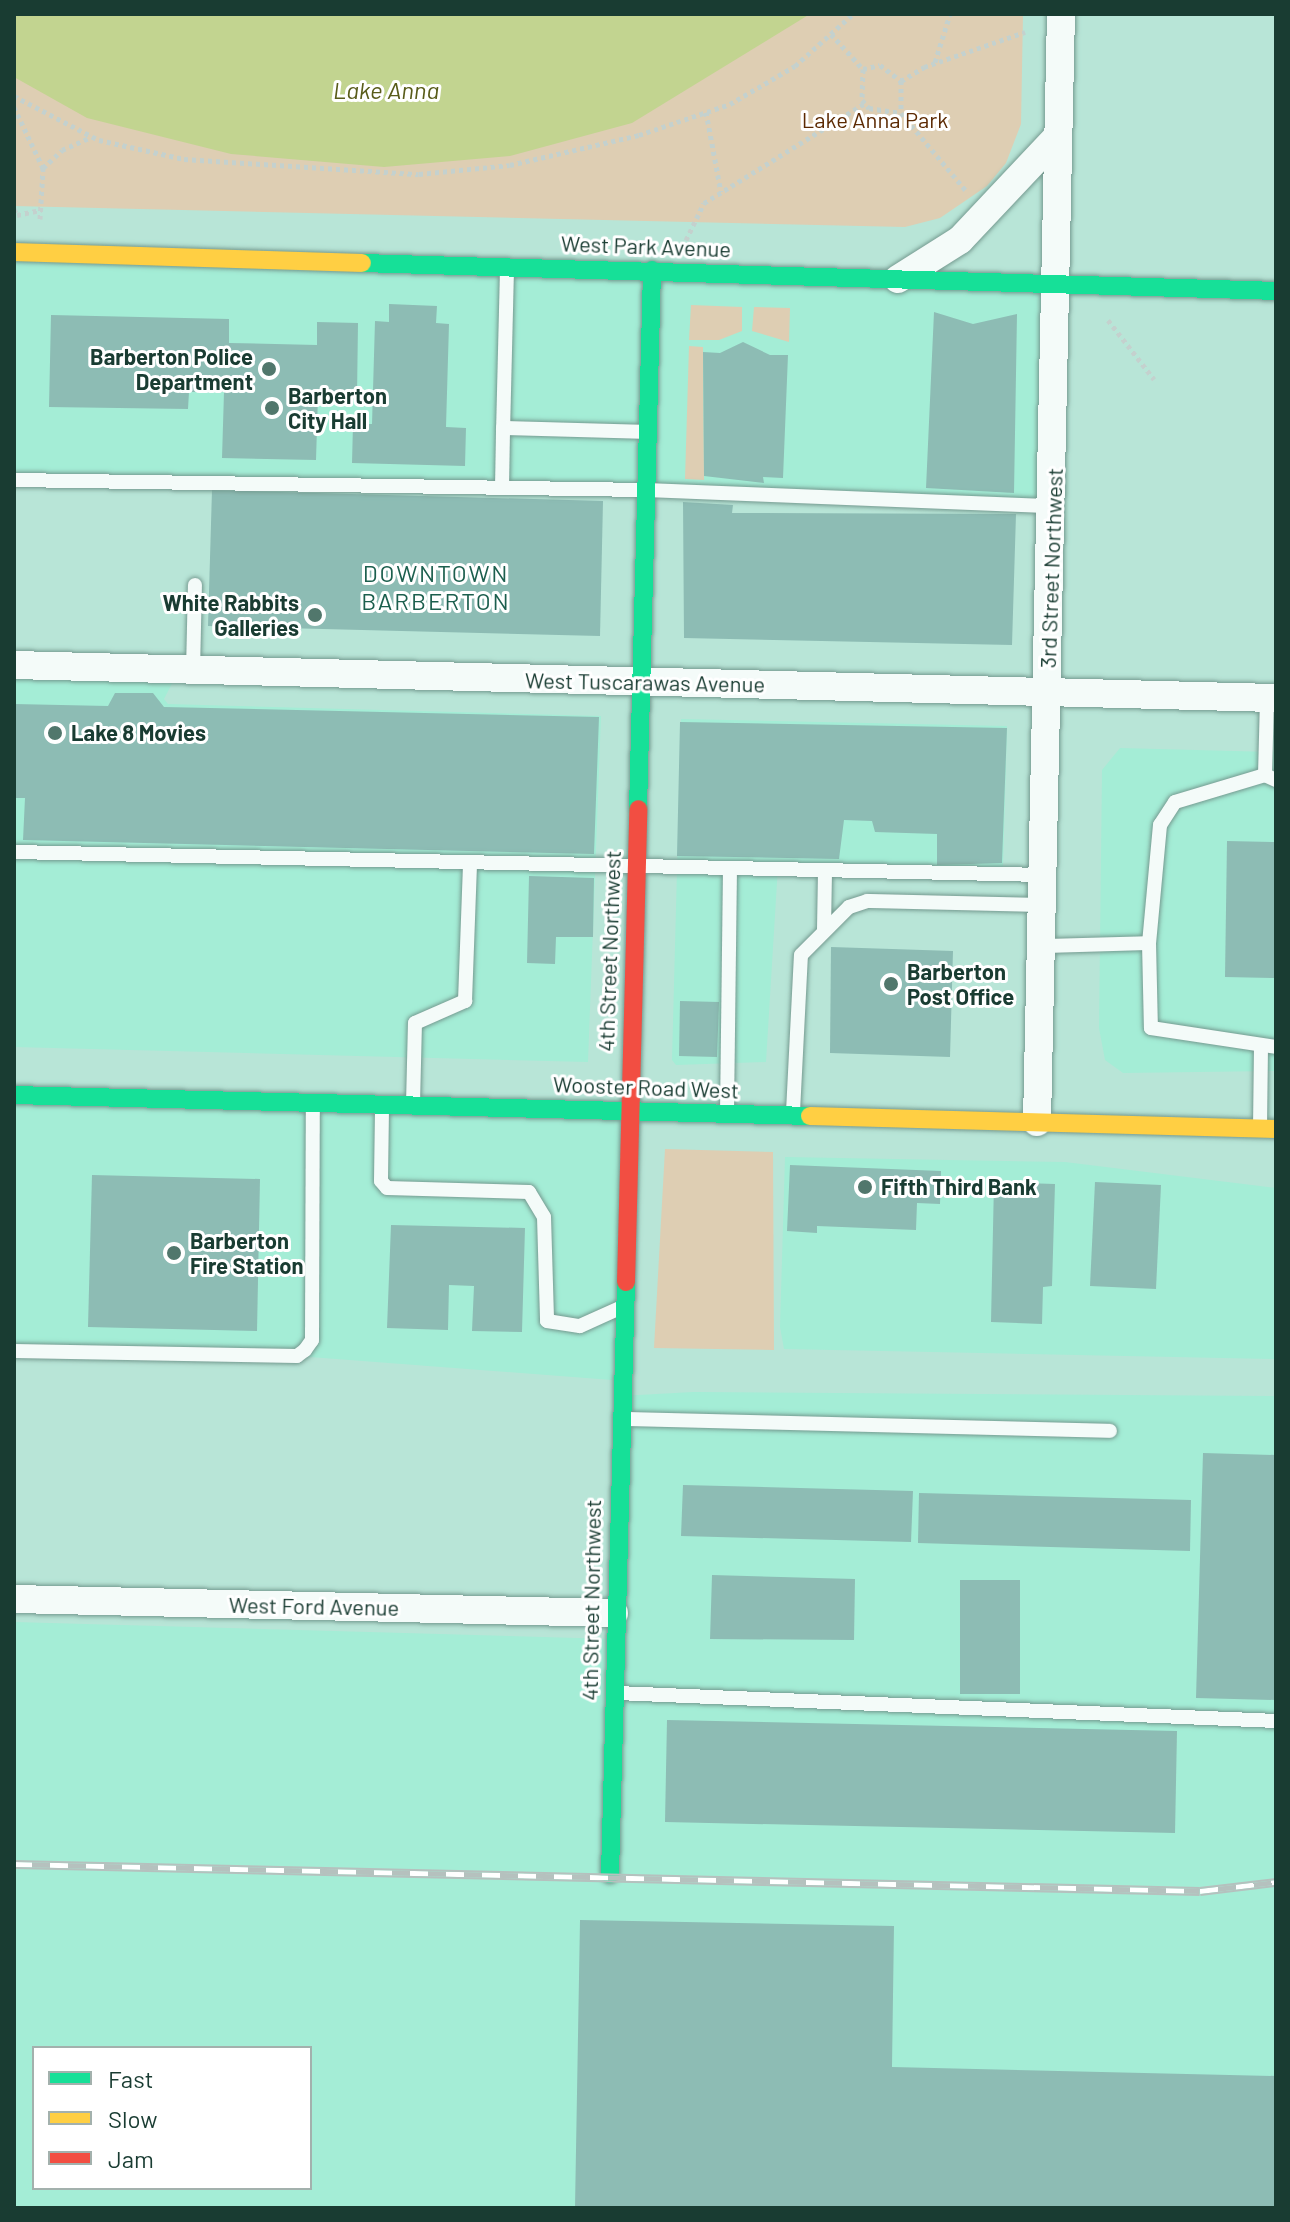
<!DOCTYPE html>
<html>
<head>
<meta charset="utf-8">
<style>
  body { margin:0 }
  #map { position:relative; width:1290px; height:2222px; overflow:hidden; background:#b8e5d7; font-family:Barlow,sans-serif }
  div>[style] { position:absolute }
  .built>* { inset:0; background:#a4edd6 }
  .green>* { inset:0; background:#deceb3 }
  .water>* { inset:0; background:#c2d490 }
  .building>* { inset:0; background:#8dbcb4 }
  .path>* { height:5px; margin-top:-2.5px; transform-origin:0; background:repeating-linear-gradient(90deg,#c4d1ce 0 4px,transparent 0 8px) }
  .roads { filter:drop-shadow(0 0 2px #759a90) drop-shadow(0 0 2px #759a90) }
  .lane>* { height:14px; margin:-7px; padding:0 7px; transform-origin:7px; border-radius:7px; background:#f4fbf9 }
  .street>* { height:28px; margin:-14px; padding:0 14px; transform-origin:14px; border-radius:14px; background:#f4fbf9 }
  .fast>* { height:18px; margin:-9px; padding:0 9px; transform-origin:9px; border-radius:9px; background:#16e098 }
  .slow>* { height:18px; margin:-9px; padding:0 9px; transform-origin:9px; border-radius:9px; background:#ffcf43 }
  .jam>* { height:18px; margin:-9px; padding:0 9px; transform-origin:9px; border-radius:9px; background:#f24e42 }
  .rail>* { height:9px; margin-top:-4.5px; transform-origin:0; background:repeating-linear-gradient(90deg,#fff 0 18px,#b5c1be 0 36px); box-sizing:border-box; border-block:2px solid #b5c1be }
  .dots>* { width:22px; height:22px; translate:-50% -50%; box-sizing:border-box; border:4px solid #fff; border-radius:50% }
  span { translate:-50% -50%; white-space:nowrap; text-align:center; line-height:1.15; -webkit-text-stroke:6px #fff; paint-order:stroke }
  .park-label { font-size:22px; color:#5c2a03 }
  .street-label { font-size:22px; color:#193c32 }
  .poi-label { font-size:22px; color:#193c32; font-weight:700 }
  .right { translate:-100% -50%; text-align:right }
  .left { translate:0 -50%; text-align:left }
  .water-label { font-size:24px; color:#595c1a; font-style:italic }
  .neighbourhood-label { font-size:24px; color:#1c5f4e; letter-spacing:2px }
  .frame { position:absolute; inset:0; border:16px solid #193c32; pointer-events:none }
  .legend { position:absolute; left:32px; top:2046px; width:280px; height:144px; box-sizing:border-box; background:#fff; border:2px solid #a3b1ad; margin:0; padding:10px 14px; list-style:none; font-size:24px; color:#193c32 }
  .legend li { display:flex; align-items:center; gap:16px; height:40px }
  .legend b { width:40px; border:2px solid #a3b1ad }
</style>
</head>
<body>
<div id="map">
  <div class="built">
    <div style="clip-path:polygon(14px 252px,1058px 286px,1053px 506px,14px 480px)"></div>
    <div style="clip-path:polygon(14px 665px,179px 670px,164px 699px,168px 704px,601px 716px,588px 1062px,14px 1047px)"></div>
    <div style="clip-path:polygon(681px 719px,1007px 726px,1003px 867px,778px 866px,766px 1062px,676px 1065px,672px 1060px)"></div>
    <div style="clip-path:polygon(1120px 748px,1276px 752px,1276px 1071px,1123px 1073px,1105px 1060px,1099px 1028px,1102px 770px)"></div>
    <div style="clip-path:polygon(14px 1095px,627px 1111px,612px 1380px,297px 1356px,14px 1351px)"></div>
    <div style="clip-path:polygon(785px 1157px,1065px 1162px,1276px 1188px,1276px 1359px,784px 1349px,780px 1327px)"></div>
    <div style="clip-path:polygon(evenodd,693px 1392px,1276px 1396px,1276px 2208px,14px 2208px,14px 1622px,613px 1639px,620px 1396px,693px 1392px,34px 2048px,310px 2048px,310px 2188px,34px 2188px,34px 2048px)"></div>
  </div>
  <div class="green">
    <div style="clip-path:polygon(14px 14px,1023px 14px,1021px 124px,1006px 163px,987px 186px,940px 218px,905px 227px,14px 206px)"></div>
    <div style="clip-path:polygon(691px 305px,742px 307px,742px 331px,719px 340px,689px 340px)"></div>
    <div style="clip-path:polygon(754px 307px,790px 308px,789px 342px,752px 331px)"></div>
    <div style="clip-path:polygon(689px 346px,703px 347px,704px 480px,685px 479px)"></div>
    <div style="clip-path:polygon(665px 1149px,773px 1152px,774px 1350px,654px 1348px)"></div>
  </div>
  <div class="water">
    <div style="clip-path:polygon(14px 14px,810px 14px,632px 123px,510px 156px,384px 167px,231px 154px,87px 118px,14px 77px)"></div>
  </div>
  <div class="building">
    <div style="clip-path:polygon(389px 304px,437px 306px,436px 323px,449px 324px,446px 427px,466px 428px,465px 466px,352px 463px,353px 424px,372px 424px,375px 321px,389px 322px)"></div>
    <div style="clip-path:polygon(934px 312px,973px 324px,1017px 314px,1014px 493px,926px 488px)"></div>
    <div style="clip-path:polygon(51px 315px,229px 319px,229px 343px,317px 345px,317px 322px,358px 323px,357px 396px,318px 395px,316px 460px,222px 458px,224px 392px,189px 392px,188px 409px,49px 407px)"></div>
    <div style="clip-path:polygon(743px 342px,770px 355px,788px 355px,783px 478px,763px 477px,764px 483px,704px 476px,703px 352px,720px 353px)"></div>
    <div style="clip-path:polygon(212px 490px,603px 501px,600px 636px,208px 626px)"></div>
    <div style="clip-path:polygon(683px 502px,733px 505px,732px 513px,1016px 514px,1012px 645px,684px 638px)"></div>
    <div style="clip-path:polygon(115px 693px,153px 693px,164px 707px,599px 717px,594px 854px,23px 840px,25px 798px,15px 798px,14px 704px,108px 706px)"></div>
    <div style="clip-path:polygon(680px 722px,1007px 728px,1002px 863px,937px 865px,937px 834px,875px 832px,872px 821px,844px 820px,839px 859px,677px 856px)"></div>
    <div style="clip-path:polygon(1227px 841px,1276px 842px,1276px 978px,1225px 977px)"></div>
    <div style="clip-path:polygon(529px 876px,594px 878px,593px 937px,556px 937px,555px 964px,527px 963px)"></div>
    <div style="clip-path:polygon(831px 947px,953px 951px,950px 1057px,830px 1053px)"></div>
    <div style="clip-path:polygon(680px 1001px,719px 1002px,717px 1057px,679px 1056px)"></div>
    <div style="clip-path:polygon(790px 1165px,941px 1171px,940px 1204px,917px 1203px,916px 1230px,817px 1226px,817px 1233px,787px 1231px)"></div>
    <div style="clip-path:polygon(92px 1175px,260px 1179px,257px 1331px,88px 1327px)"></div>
    <div style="clip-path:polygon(994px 1182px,1055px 1184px,1052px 1286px,1043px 1287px,1042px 1324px,991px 1322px)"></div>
    <div style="clip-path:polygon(1095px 1182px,1161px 1185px,1156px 1289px,1090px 1286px)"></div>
    <div style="clip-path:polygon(391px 1225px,525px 1228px,522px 1332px,472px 1331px,474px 1286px,449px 1285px,448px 1330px,387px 1328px)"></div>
    <div style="clip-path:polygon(1203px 1453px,1276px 1455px,1276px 1700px,1196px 1698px)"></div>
    <div style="clip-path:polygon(683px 1485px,913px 1491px,911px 1542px,681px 1536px)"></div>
    <div style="clip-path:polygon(919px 1493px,1191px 1500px,1190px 1551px,918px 1543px)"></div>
    <div style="clip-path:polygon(712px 1575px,855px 1579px,854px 1640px,710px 1639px)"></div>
    <div style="clip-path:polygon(960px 1580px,1020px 1580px,1020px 1694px,960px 1694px)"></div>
    <div style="clip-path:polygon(667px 1720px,1177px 1731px,1175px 1833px,665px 1822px)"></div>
    <div style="clip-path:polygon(580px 1920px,894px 1926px,892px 2067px,1276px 2076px,1276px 2208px,575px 2208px)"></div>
  </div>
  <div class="path">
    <div style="left:831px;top:34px;width:47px;rotate:47.6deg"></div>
    <div style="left:863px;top:69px;width:17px;rotate:-13deg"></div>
    <div style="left:880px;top:65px;width:26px;rotate:37deg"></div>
    <div style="left:901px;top:81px;width:32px;rotate:90deg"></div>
    <div style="left:901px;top:113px;width:103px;rotate:50.1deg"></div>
    <div style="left:935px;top:62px;width:50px;rotate:-72.6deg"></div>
    <div style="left:863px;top:69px;width:31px;rotate:92deg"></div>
    <div style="left:862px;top:100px;width:11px;rotate:49deg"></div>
    <div style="left:869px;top:108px;width:32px;rotate:9deg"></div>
    <div style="left:901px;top:81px;width:27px;rotate:-31deg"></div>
    <div style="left:924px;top:67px;width:107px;rotate:-19.1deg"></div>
    <div style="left:14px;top:96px;width:96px;rotate:27.4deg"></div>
    <div style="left:99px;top:140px;width:87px;rotate:12.6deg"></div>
    <div style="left:184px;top:159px;width:235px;rotate:3.7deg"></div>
    <div style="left:419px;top:174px;width:91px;rotate:-5.6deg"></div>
    <div style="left:510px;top:165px;width:132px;rotate:-13.1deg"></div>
    <div style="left:639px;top:135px;width:96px;rotate:-18.8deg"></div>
    <div style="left:730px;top:104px;width:75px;rotate:-30.3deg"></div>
    <div style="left:795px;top:66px;width:78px;rotate:-41.9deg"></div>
    <div style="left:14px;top:107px;width:68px;rotate:64.6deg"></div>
    <div style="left:706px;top:112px;width:81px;rotate:79.4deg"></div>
    <div style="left:14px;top:209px;width:7px;rotate:63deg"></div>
    <div style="left:17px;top:215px;width:25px;rotate:-12deg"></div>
    <div style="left:40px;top:219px;width:51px;rotate:-86.6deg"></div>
    <div style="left:43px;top:168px;width:26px;rotate:-43deg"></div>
    <div style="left:62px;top:150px;width:32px;rotate:-24deg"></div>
    <div style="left:686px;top:240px;width:41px;rotate:-64.1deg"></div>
    <div style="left:704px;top:203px;width:190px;rotate:-31.8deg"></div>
    <div style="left:1108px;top:320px;width:75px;rotate:52.1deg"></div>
  </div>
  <div class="roads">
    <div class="lane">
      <div style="left:507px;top:269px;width:159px;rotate:91.4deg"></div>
      <div style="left:503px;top:428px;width:140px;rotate:1.6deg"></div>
      <div style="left:14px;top:480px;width:633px;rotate:0.91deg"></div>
      <div style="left:647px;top:490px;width:405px;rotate:2.3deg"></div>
      <div style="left:502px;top:488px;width:60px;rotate:-89deg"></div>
      <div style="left:193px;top:671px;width:86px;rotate:-88.7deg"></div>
      <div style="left:1265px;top:775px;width:78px;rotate:-88.5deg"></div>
      <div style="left:1276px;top:780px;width:12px;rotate:-156deg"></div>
      <div style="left:1265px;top:775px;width:94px;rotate:163.3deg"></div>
      <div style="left:1175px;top:802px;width:27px;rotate:123deg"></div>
      <div style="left:1160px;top:825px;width:119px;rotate:95.3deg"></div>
      <div style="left:1149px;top:943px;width:85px;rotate:88.7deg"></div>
      <div style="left:1151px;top:1028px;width:126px;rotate:8.6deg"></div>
      <div style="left:14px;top:852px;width:1032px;rotate:1.28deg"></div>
      <div style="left:824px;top:929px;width:57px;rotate:-89deg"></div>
      <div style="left:1044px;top:946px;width:105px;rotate:-1.6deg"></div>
      <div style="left:413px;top:1104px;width:81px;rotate:-88.6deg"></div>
      <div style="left:415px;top:1023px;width:55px;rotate:-23.7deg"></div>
      <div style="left:465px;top:1001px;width:136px;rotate:-87.9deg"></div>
      <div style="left:382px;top:1109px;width:72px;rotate:90.8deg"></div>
      <div style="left:381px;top:1181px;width:9px;rotate:49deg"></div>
      <div style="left:387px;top:1188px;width:142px;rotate:1.6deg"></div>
      <div style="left:529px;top:1192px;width:29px;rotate:59deg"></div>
      <div style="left:544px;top:1217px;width:104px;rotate:88.3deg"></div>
      <div style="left:547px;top:1321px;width:33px;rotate:9deg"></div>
      <div style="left:580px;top:1326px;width:44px;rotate:-24.2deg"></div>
      <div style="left:793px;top:1112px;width:157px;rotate:-87.1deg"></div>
      <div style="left:801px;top:955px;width:68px;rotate:-45deg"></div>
      <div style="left:849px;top:907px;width:19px;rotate:-18deg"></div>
      <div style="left:867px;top:901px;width:178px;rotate:1.3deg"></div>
      <div style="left:727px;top:1113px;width:242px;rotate:-89.3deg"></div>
      <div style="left:1260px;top:1128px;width:80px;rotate:-89.3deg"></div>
      <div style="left:14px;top:1351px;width:283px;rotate:1deg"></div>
      <div style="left:297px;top:1356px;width:10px;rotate:-37deg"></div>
      <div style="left:305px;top:1350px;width:12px;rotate:-55deg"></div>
      <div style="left:312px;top:1340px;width:233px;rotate:-89.8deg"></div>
      <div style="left:624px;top:1419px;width:486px;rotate:1.4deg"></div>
      <div style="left:617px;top:1693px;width:660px;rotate:2.43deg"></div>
    </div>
    <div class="street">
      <div style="left:898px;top:279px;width:73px;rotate:-32.2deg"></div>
      <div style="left:960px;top:240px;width:141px;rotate:-46.7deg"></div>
      <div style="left:14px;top:665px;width:1262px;rotate:1.5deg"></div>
      <div style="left:1037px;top:1122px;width:1108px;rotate:-88.76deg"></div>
      <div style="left:14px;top:1599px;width:600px;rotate:1.34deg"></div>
    </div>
    <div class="fast">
      <div style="left:362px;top:263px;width:914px;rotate:1.75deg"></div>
      <div style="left:638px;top:809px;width:539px;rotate:-88.51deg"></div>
      <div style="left:14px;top:1095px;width:796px;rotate:1.51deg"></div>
      <div style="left:610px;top:1874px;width:592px;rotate:-88.45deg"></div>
    </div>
    <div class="slow">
      <div style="left:14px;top:252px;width:348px;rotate:1.8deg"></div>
      <div style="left:810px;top:1116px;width:466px;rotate:1.6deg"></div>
    </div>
    <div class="jam">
      <div style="left:626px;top:1282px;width:473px;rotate:-88.5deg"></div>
    </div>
  </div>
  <div class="rail">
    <div style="left:14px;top:1864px;width:1186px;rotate:1.3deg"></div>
    <div style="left:1200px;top:1891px;width:77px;rotate:-6.8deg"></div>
  </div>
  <div class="dots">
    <div style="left:269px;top:369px;background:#51776c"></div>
    <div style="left:272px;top:408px;background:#51776c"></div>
    <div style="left:315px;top:615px;background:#51776c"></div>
    <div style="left:55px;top:733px;background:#51776c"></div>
    <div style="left:891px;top:984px;background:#51776c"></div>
    <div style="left:865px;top:1187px;background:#51776c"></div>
    <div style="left:174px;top:1253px;background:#51776c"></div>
  </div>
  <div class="park-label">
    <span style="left:875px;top:120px">Lake Anna Park</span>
  </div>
  <div class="street-label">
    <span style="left:646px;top:246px;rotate:2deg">West Park Avenue</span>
    <span style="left:1051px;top:568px;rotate:-88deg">3rd Street Northwest</span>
    <span style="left:645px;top:682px;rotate:1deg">West Tuscarawas Avenue</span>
    <span style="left:609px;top:951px;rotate:-88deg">4th Street Northwest</span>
    <span style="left:646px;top:1087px;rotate:2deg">Wooster Road West</span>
    <span style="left:591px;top:1600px;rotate:-89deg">4th Street Northwest</span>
    <span style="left:314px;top:1606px;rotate:1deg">West Ford Avenue</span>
  </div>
  <div class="poi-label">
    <span class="right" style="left:253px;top:369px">Barberton Police<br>Department</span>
    <span class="left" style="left:288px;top:408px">Barberton<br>City Hall</span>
    <span class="right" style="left:299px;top:615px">White Rabbits<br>Galleries</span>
    <span class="left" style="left:71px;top:733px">Lake 8 Movies</span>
    <span class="left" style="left:907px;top:984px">Barberton<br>Post Office</span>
    <span class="left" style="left:881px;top:1187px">Fifth Third Bank</span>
    <span class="left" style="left:190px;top:1253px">Barberton<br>Fire Station</span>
  </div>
  <div class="water-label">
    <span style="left:386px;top:90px">Lake Anna</span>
  </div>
  <div class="neighbourhood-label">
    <span style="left:436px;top:587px">DOWNTOWN<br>BARBERTON</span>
  </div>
  <div class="frame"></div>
  <ul class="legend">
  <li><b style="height:10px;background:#16e098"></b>Fast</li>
  <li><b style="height:10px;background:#ffcf43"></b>Slow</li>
  <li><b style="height:10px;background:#f24e42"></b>Jam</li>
  </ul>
</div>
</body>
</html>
